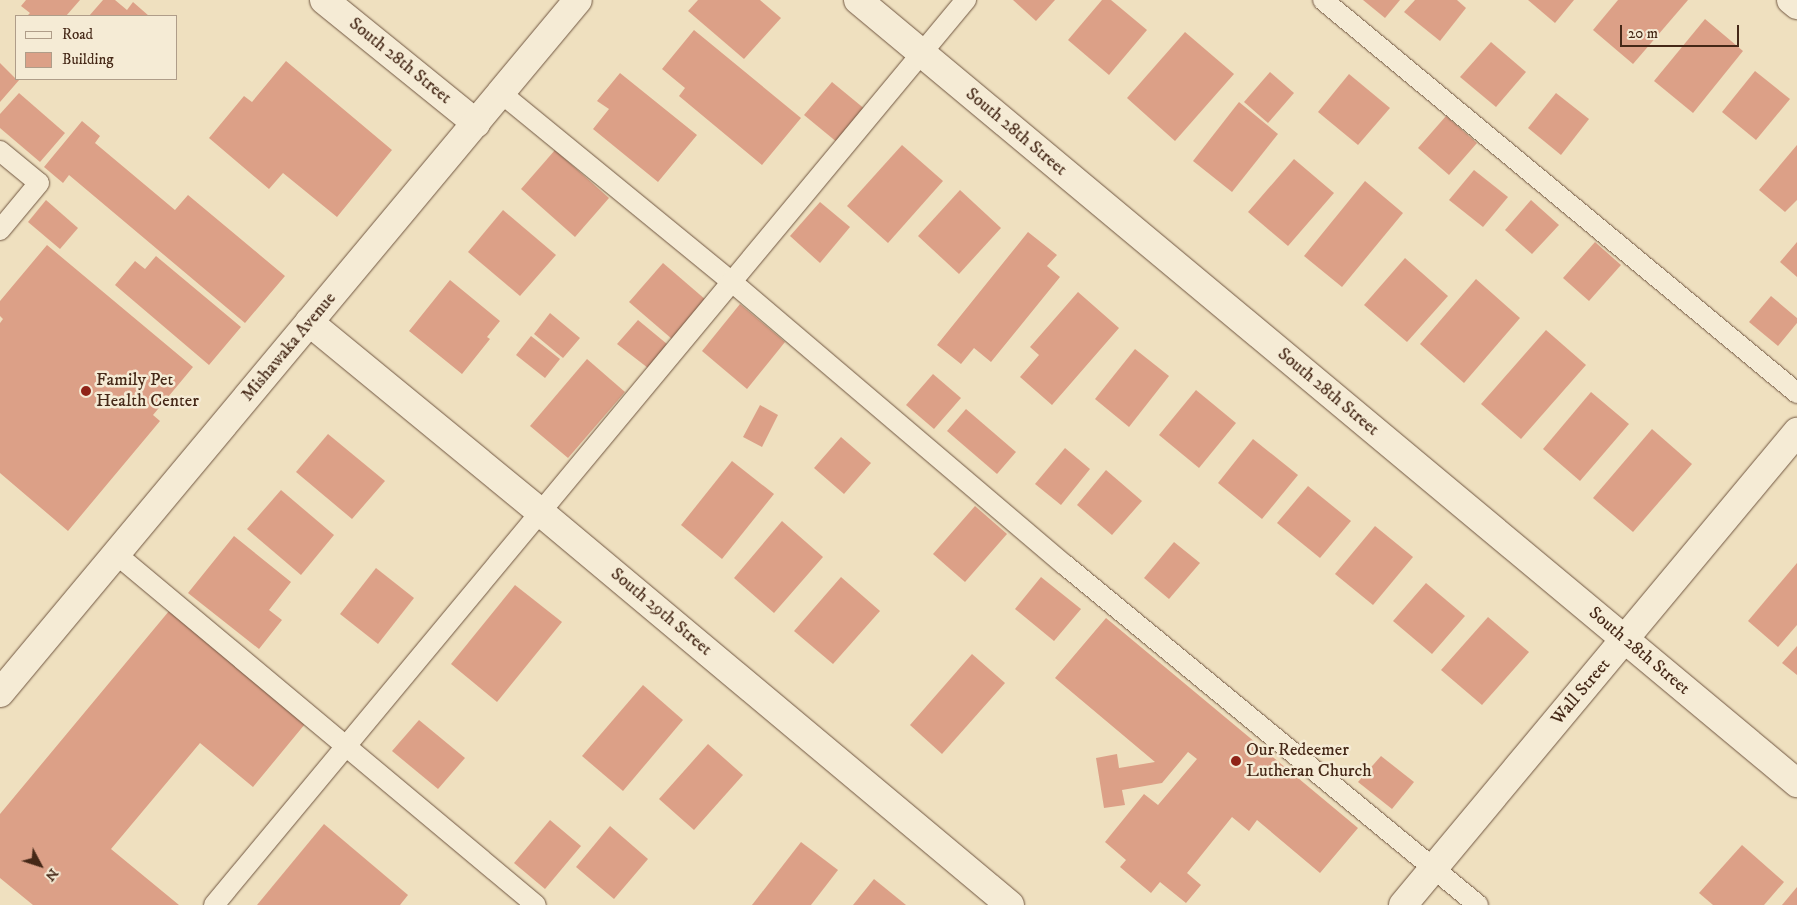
<!DOCTYPE html>
<html>
<head>
<meta charset="utf-8">
<style>
  body { margin:0 }
  #map { position:relative; width:1797px; height:905px; overflow:hidden; background:#efe0bf; font-family:"IM FELL DW Pica",serif }
  div>[style] { position:absolute }
  .building>* { inset:0; background:#dca087 }
  .roads { filter:drop-shadow(0 0 1px #705641) drop-shadow(0 0 1px #705641) }
  .lane>* { height:20px; margin:-10px; padding:0 10px; transform-origin:10px; border-radius:10px; background:#f5ebd5 }
  .street>* { height:28px; margin:-14px; padding:0 14px; transform-origin:14px; border-radius:14px; background:#f5ebd5 }
  .secondary>* { height:28px; margin:-14px; padding:0 14px; transform-origin:14px; border-radius:14px; background:#f5ebd5 }
  .dots>* { width:14px; height:14px; translate:-50% -50%; box-sizing:border-box; border:2px solid #f5ebd5; border-radius:50% }
  span { translate:-50% -50%; white-space:nowrap; text-align:center; line-height:1.15; -webkit-text-stroke:5px #f5ebd5; paint-order:stroke }
  .street-label { font-size:18px; color:#452817 }
  .poi-label { font-size:18px; color:#452817 }
  .left { translate:0 -50%; text-align:left }
  .legend { position:absolute; left:15px; top:15px; width:162px; height:65px; box-sizing:border-box; background:#f5ebd5; border:1px solid #af9d89; margin:0; padding:6px 9px; list-style:none; font-size:15px; color:#452817 }
  .legend li { display:flex; align-items:center; gap:10px; height:25px }
  .legend b { width:25px; border:1px solid #af9d89 }
  .north { position:absolute; left:15px; top:840px; width:50px; height:50px; -webkit-text-stroke:4px #f5ebd5; paint-order:stroke; rotate:130deg; font-size:14px; font-weight:700; line-height:20px; text-align:center; color:#452817 }
  .north::after { content:''; display:block; margin:auto; width:18px; height:22px; background:#452817; clip-path:polygon(50% 0,100% 100%,50% 72%,0 100%) }
  .scale { position:absolute; left:1620px; top:25px; width:119px; height:22px; box-sizing:border-box; border:2px solid #452817; border-top:0; padding-left:6px; font-size:15px; line-height:18px; white-space:nowrap; color:#452817; -webkit-text-stroke:4px #f5ebd5; paint-order:stroke }
</style>
</head>
<body>
<div id="map">
  <div class="building">
    <div style="clip-path:polygon(26px 0,80px 0,66px 16px,27px 16px,30px 13px,21px 6px)"></div>
    <div style="clip-path:polygon(103px 0,115px 0,127px 10px,133px 2px,149px 16px,89px 16px)"></div>
    <div style="clip-path:polygon(698px 0,760px 0,781px 18px,744px 59px,688px 11px)"></div>
    <div style="clip-path:polygon(1013px 0,1055px 0,1036px 21px)"></div>
    <div style="clip-path:polygon(1102px 0,1111px 0,1147px 30px,1109px 75px,1068px 40px)"></div>
    <div style="clip-path:polygon(1363px 0,1400px 0,1385px 18px)"></div>
    <div style="clip-path:polygon(1415px 0,1457px 0,1466px 8px,1440px 41px,1404px 12px)"></div>
    <div style="clip-path:polygon(1528px 0,1574px 0,1555px 23px)"></div>
    <div style="clip-path:polygon(1618px 0,1688px 0,1633px 64px,1593px 30px)"></div>
    <div style="clip-path:polygon(1705px 19px,1743px 51px,1693px 113px,1654px 81px)"></div>
    <div style="clip-path:polygon(694px 30px,801px 118px,762px 165px,679px 96px,685px 88px,662px 69px)"></div>
    <div style="clip-path:polygon(1185px 32px,1234px 74px,1175px 141px,1127px 98px)"></div>
    <div style="clip-path:polygon(1491px 42px,1526px 72px,1496px 107px,1460px 77px)"></div>
    <div style="clip-path:polygon(286px 61px,392px 150px,337px 217px,283px 173px,269px 189px,209px 138px,244px 96px,252px 102px)"></div>
    <div style="clip-path:polygon(0 63px,16px 79px,20px 79px,0 102px)"></div>
    <div style="clip-path:polygon(1755px 71px,1790px 99px,1756px 140px,1722px 112px)"></div>
    <div style="clip-path:polygon(1270px 72px,1294px 93px,1268px 123px,1244px 102px)"></div>
    <div style="clip-path:polygon(620px 73px,697px 135px,658px 182px,593px 129px,609px 109px,597px 101px)"></div>
    <div style="clip-path:polygon(1349px 74px,1390px 108px,1358px 145px,1318px 112px)"></div>
    <div style="clip-path:polygon(832px 82px,866px 110px,838px 143px,804px 115px)"></div>
    <div style="clip-path:polygon(19px 93px,65px 133px,40px 162px,0 128px,0 114px)"></div>
    <div style="clip-path:polygon(1556px 93px,1589px 119px,1561px 155px,1528px 128px)"></div>
    <div style="clip-path:polygon(1239px 102px,1278px 134px,1232px 192px,1193px 161px)"></div>
    <div style="clip-path:polygon(1446px 116px,1477px 143px,1449px 175px,1418px 148px)"></div>
    <div style="clip-path:polygon(82px 121px,100px 136px,95px 143px,175px 210px,188px 195px,285px 276px,245px 323px,69px 175px,63px 183px,44px 167px)"></div>
    <div style="clip-path:polygon(902px 145px,943px 181px,888px 243px,847px 206px)"></div>
    <div style="clip-path:polygon(1797px 145px,1797px 200px,1785px 212px,1759px 190px)"></div>
    <div style="clip-path:polygon(555px 150px,609px 198px,575px 237px,521px 189px)"></div>
    <div style="clip-path:polygon(1294px 159px,1334px 193px,1288px 246px,1248px 212px)"></div>
    <div style="clip-path:polygon(1474px 170px,1508px 197px,1483px 227px,1449px 200px)"></div>
    <div style="clip-path:polygon(1365px 181px,1403px 213px,1342px 287px,1304px 256px)"></div>
    <div style="clip-path:polygon(960px 190px,1001px 228px,959px 274px,918px 236px)"></div>
    <div style="clip-path:polygon(46px 200px,78px 228px,60px 249px,28px 222px)"></div>
    <div style="clip-path:polygon(1531px 200px,1559px 225px,1532px 254px,1505px 230px)"></div>
    <div style="clip-path:polygon(820px 202px,850px 227px,820px 263px,790px 236px)"></div>
    <div style="clip-path:polygon(503px 210px,556px 255px,520px 296px,468px 252px)"></div>
    <div style="clip-path:polygon(1028px 232px,1057px 255px,1047px 266px,1060px 277px,991px 362px,974px 348px,961px 364px,937px 345px)"></div>
    <div style="clip-path:polygon(1595px 242px,1621px 265px,1589px 301px,1563px 278px)"></div>
    <div style="clip-path:polygon(1797px 242px,1797px 277px,1780px 262px)"></div>
    <div style="clip-path:polygon(47px 245px,193px 367px,153px 415px,160px 421px,68px 531px,0 473px,0 323px,3px 319px,0 316px,0 301px)"></div>
    <div style="clip-path:polygon(156px 256px,241px 327px,209px 365px,115px 285px,135px 261px,145px 269px)"></div>
    <div style="clip-path:polygon(1405px 258px,1448px 296px,1407px 342px,1364px 305px)"></div>
    <div style="clip-path:polygon(663px 263px,706px 300px,672px 339px,629px 302px)"></div>
    <div style="clip-path:polygon(1476px 279px,1520px 318px,1464px 383px,1420px 344px)"></div>
    <div style="clip-path:polygon(450px 280px,500px 321px,487px 337px,490px 339px,462px 374px,409px 331px)"></div>
    <div style="clip-path:polygon(1078px 292px,1119px 328px,1052px 405px,1020px 377px,1039px 355px,1030px 347px)"></div>
    <div style="clip-path:polygon(1771px 296px,1797px 318px,1797px 323px,1778px 346px,1749px 322px)"></div>
    <div style="clip-path:polygon(740px 304px,785px 342px,747px 389px,702px 351px)"></div>
    <div style="clip-path:polygon(550px 313px,580px 338px,563px 358px,534px 334px)"></div>
    <div style="clip-path:polygon(638px 320px,667px 344px,648px 368px,617px 344px)"></div>
    <div style="clip-path:polygon(1546px 330px,1586px 365px,1521px 439px,1481px 404px)"></div>
    <div style="clip-path:polygon(531px 336px,560px 359px,545px 378px,516px 355px)"></div>
    <div style="clip-path:polygon(1135px 349px,1169px 376px,1129px 427px,1095px 399px)"></div>
    <div style="clip-path:polygon(587px 359px,625px 392px,568px 458px,530px 426px)"></div>
    <div style="clip-path:polygon(933px 374px,961px 398px,934px 429px,906px 405px)"></div>
    <div style="clip-path:polygon(1196px 390px,1236px 423px,1199px 468px,1159px 435px)"></div>
    <div style="clip-path:polygon(1591px 392px,1629px 424px,1580px 481px,1543px 449px)"></div>
    <div style="clip-path:polygon(760px 405px,778px 415px,762px 447px,743px 437px)"></div>
    <div style="clip-path:polygon(966px 409px,1016px 452px,997px 474px,947px 431px)"></div>
    <div style="clip-path:polygon(1652px 429px,1692px 464px,1633px 532px,1593px 498px)"></div>
    <div style="clip-path:polygon(328px 434px,385px 481px,352px 519px,296px 472px)"></div>
    <div style="clip-path:polygon(841px 437px,871px 463px,844px 494px,814px 468px)"></div>
    <div style="clip-path:polygon(1253px 439px,1298px 475px,1262px 519px,1218px 483px)"></div>
    <div style="clip-path:polygon(1065px 448px,1090px 469px,1061px 505px,1035px 484px)"></div>
    <div style="clip-path:polygon(732px 461px,774px 494px,722px 559px,681px 525px)"></div>
    <div style="clip-path:polygon(1106px 470px,1142px 501px,1112px 535px,1077px 505px)"></div>
    <div style="clip-path:polygon(1308px 486px,1351px 521px,1320px 558px,1277px 523px)"></div>
    <div style="clip-path:polygon(281px 490px,334px 535px,301px 575px,247px 529px)"></div>
    <div style="clip-path:polygon(975px 506px,1007px 534px,965px 582px,933px 554px)"></div>
    <div style="clip-path:polygon(782px 521px,823px 557px,774px 613px,734px 578px)"></div>
    <div style="clip-path:polygon(1375px 526px,1413px 557px,1373px 605px,1335px 574px)"></div>
    <div style="clip-path:polygon(234px 536px,291px 582px,269px 610px,282px 620px,259px 649px,188px 593px)"></div>
    <div style="clip-path:polygon(1174px 542px,1200px 563px,1169px 599px,1144px 578px)"></div>
    <div style="clip-path:polygon(1797px 563px,1797px 625px,1778px 647px,1748px 621px)"></div>
    <div style="clip-path:polygon(376px 568px,414px 598px,378px 644px,340px 614px)"></div>
    <div style="clip-path:polygon(841px 577px,880px 611px,833px 664px,794px 631px)"></div>
    <div style="clip-path:polygon(1041px 577px,1081px 609px,1054px 641px,1015px 609px)"></div>
    <div style="clip-path:polygon(1426px 583px,1465px 616px,1432px 654px,1393px 621px)"></div>
    <div style="clip-path:polygon(515px 585px,562px 622px,497px 702px,451px 664px)"></div>
    <div style="clip-path:polygon(169px 611px,305px 724px,253px 787px,200px 743px,111px 849px,179px 905px,33px 905px,0 878px,0 814px)"></div>
    <div style="clip-path:polygon(1488px 617px,1529px 652px,1482px 705px,1441px 670px)"></div>
    <div style="clip-path:polygon(1106px 618px,1358px 828px,1320px 873px,1257px 820px,1249px 831px,1232px 817px,1187px 873px,1201px 885px,1186px 903px,1160px 882px,1151px 893px,1120px 867px,1126px 860px,1105px 842px,1144px 794px,1158px 805px,1197px 759px,1188px 752px,1162px 783px,1122px 790px,1125px 805px,1104px 808px,1096px 758px,1117px 754px,1119px 768px,1155px 762px,1055px 678px)"></div>
    <div style="clip-path:polygon(1797px 646px,1797px 675px,1782px 663px)"></div>
    <div style="clip-path:polygon(972px 654px,1005px 683px,942px 754px,910px 725px)"></div>
    <div style="clip-path:polygon(643px 685px,683px 720px,623px 791px,582px 756px)"></div>
    <div style="clip-path:polygon(419px 720px,465px 758px,438px 789px,392px 751px)"></div>
    <div style="clip-path:polygon(708px 744px,743px 775px,694px 830px,659px 799px)"></div>
    <div style="clip-path:polygon(1381px 756px,1414px 782px,1392px 809px,1358px 782px)"></div>
    <div style="clip-path:polygon(550px 820px,581px 846px,545px 889px,514px 863px)"></div>
    <div style="clip-path:polygon(324px 824px,408px 895px,400px 905px,257px 905px)"></div>
    <div style="clip-path:polygon(610px 826px,648px 859px,614px 899px,576px 867px)"></div>
    <div style="clip-path:polygon(801px 842px,838px 870px,811px 905px,752px 905px)"></div>
    <div style="clip-path:polygon(1742px 845px,1784px 882px,1764px 905px,1713px 905px,1699px 893px)"></div>
    <div style="clip-path:polygon(874px 879px,906px 905px,853px 905px)"></div>
    <div style="clip-path:polygon(1797px 887px,1797px 905px,1782px 905px)"></div>
  </div>
  <div class="roads">
    <div class="lane">
      <div style="left:1323px;top:0;width:616px;rotate:39.66deg"></div>
      <div style="left:501px;top:93px;width:297px;rotate:39.3deg"></div>
      <div style="left:731px;top:281px;width:438px;rotate:40.4deg"></div>
      <div style="left:1065px;top:565px;width:535px;rotate:39.46deg"></div>
      <div style="left:0;top:151px;width:50px;rotate:39.4deg"></div>
      <div style="left:39px;top:183px;width:61px;rotate:129.7deg"></div>
      <div style="left:116px;top:554px;width:547px;rotate:39.89deg"></div>
      <div style="left:214px;top:905px;width:1177px;rotate:-50.28deg"></div>
    </div>
    <div class="street">
      <div style="left:324px;top:0;width:196px;rotate:39deg"></div>
      <div style="left:858px;top:0;width:1223px;rotate:39.82deg"></div>
      <div style="left:1791px;top:0;width:8px;rotate:40deg"></div>
      <div style="left:309px;top:322px;width:298px;rotate:39.4deg"></div>
      <div style="left:539px;top:511px;width:614px;rotate:39.91deg"></div>
      <div style="left:1403px;top:905px;width:616px;rotate:-50.21deg"></div>
    </div>
    <div class="secondary">
      <div style="left:0;top:693px;width:902px;rotate:-50.17deg"></div>
    </div>
  </div>
  <div class="dots">
    <div style="left:86px;top:391px;background:#8f2418"></div>
    <div style="left:1236px;top:761px;background:#8f2418"></div>
  </div>
  <div class="street-label">
    <span style="left:400px;top:61px;rotate:39deg">South 28th Street</span>
    <span style="left:1016px;top:132px;rotate:40deg">South 28th Street</span>
    <span style="left:289px;top:347px;rotate:-50deg">Mishawaka Avenue</span>
    <span style="left:1328px;top:392px;rotate:40deg">South 28th Street</span>
    <span style="left:661px;top:612px;rotate:40deg">South 29th Street</span>
    <span style="left:1639px;top:651px;rotate:40deg">South 28th Street</span>
    <span style="left:1581px;top:692px;rotate:-50deg">Wall Street</span>
  </div>
  <div class="poi-label">
    <span class="left" style="left:96px;top:391px">Family Pet<br>Health Center</span>
    <span class="left" style="left:1246px;top:761px">Our Redeemer<br>Lutheran Church</span>
  </div>
  <ul class="legend">
  <li><b style="height:6px;background:#f5ebd5"></b>Road</li>
  <li><b style="height:14px;background:#dca087"></b>Building</li>
  </ul>
  <div class="north">N</div>
  <div class="scale">20 m</div>
</div>
</body>
</html>
